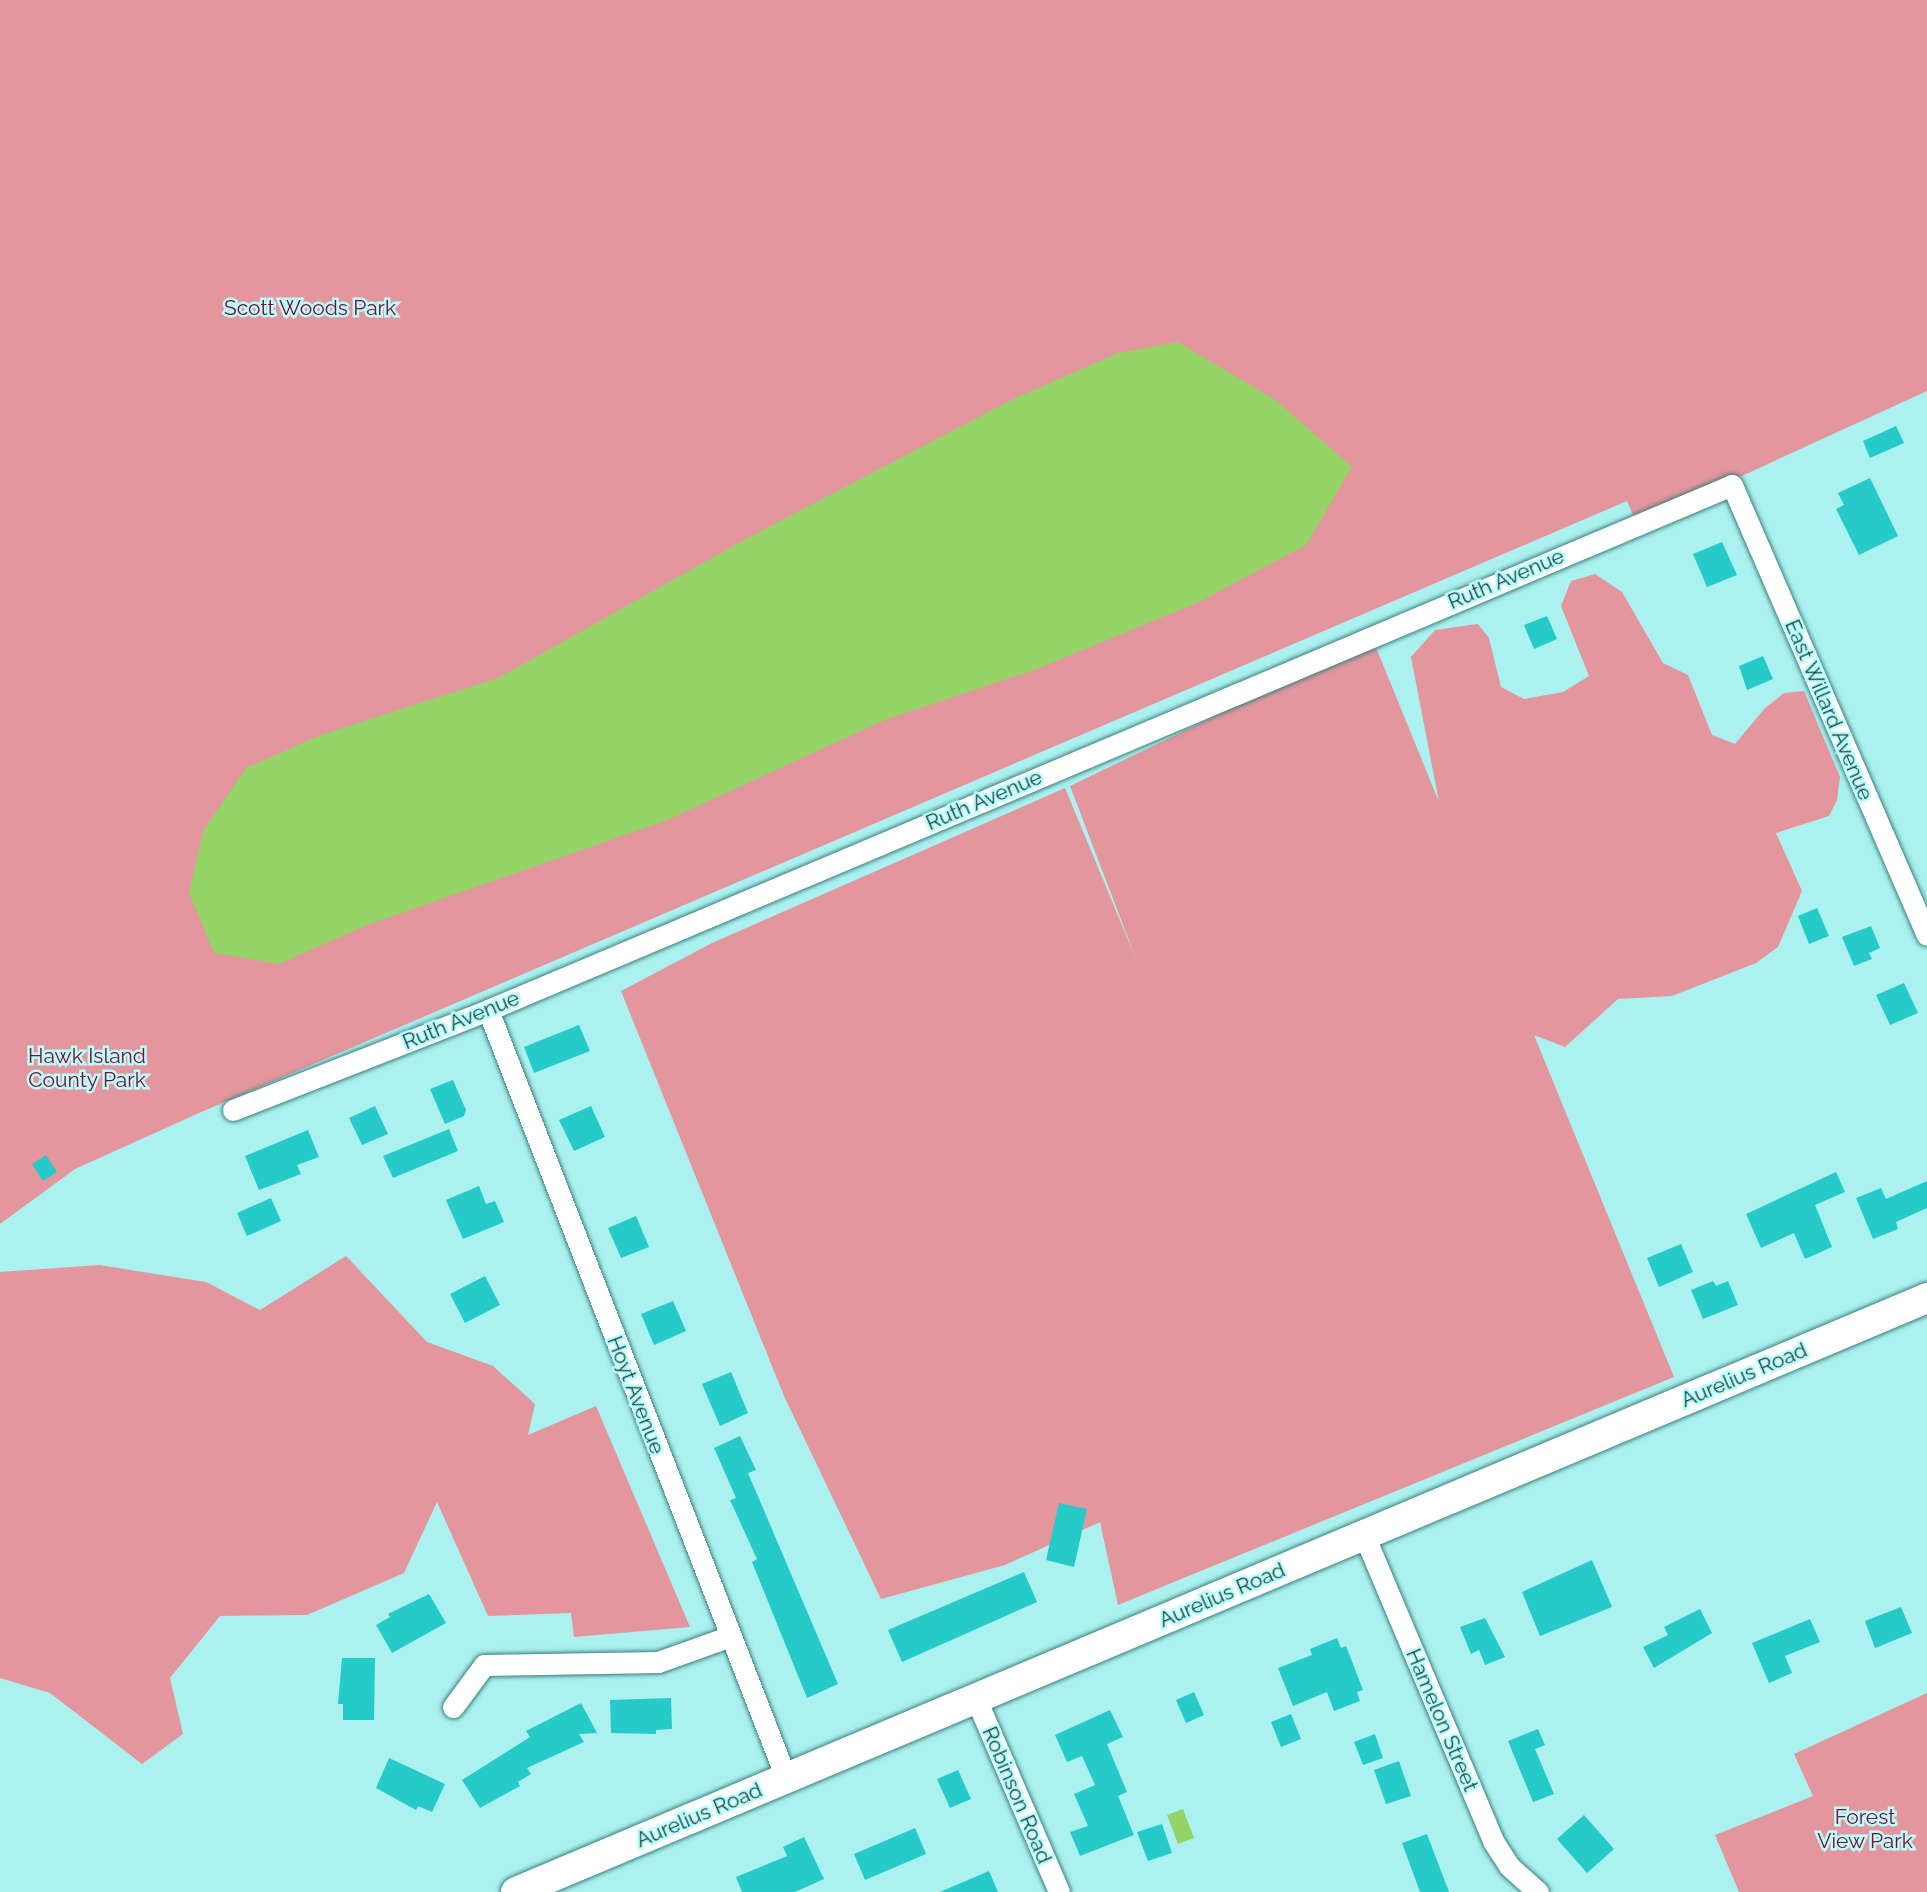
<!DOCTYPE html>
<html>
<head>
<meta charset="utf-8">
<style>
  body { margin:0 }
  #map { position:relative; width:1927px; height:1892px; overflow:hidden; background:#abf1ef; font-family:Raleway,sans-serif }
  div>[style] { position:absolute }
  .green>* { inset:0; background:#e3969d }
  .water>* { inset:0; background:#95d366 }
  .building>* { inset:0; background:#26cac8 }
  .roads { filter:drop-shadow(0 0 2px #3a7f7e) drop-shadow(0 0 2px #3a7f7e) }
  .street>* { height:21px; margin:-10.5px; padding:0 10.5px; transform-origin:10.5px; border-radius:10.5px; background:#fff }
  .secondary>* { height:30px; margin:-15px; padding:0 15px; transform-origin:15px; border-radius:15px; background:#fff }
  span { translate:-50% -50%; white-space:nowrap; text-align:center; line-height:1.15; -webkit-text-stroke:5px #b8fefc; paint-order:stroke }
  .park-label { font-size:21px; color:#820d2e }
  .street-label { font-size:21px; color:#1f3c3b }
</style>
</head>
<body>
<div id="map">
  <div class="green">
    <div style="clip-path:polygon(0 0,1927px 0,1927px 391px,1637px 524px,1627px 501px,199px 1113px,75px 1169px,0 1224px)"></div>
    <div style="clip-path:polygon(1595px 574px,1622px 592px,1663px 663px,1688px 675px,1712px 735px,1735px 744px,1765px 708px,1784px 693px,1804px 691px,1840px 777px,1837px 800px,1829px 816px,1776px 833px,1802px 891px,1778px 947px,1756px 963px,1672px 996px,1618px 999px,1565px 1047px,1534px 1035px,1674px 1377px,1118px 1605px,1100px 1522px,1005px 1565px,881px 1599px,784px 1396px,621px 991px,712px 943px,1065px 788px,1136px 959px,1070px 786px,1373px 640px,1439px 802px,1411px 657px,1435px 630px,1478px 624px,1489px 638px,1501px 687px,1524px 699px,1563px 692px,1589px 676px,1561px 606px,1571px 581px)"></div>
    <div style="clip-path:polygon(346px 1256px,427px 1342px,493px 1366px,535px 1404px,528px 1435px,596px 1406px,690px 1627px,574px 1637px,571px 1613px,488px 1616px,437px 1502px,404px 1573px,307px 1615px,220px 1616px,170px 1678px,183px 1734px,142px 1764px,50px 1693px,0 1678px,0 1272px,99px 1265px,206px 1282px,260px 1310px)"></div>
    <div style="clip-path:polygon(1927px 1693px,1927px 1892px,1739px 1892px,1715px 1835px,1813px 1796px,1794px 1754px)"></div>
  </div>
  <div class="water">
    <div style="clip-path:polygon(1178px 342px,1277px 401px,1352px 467px,1306px 545px,1199px 602px,1037px 669px,887px 719px,665px 821px,367px 925px,279px 964px,214px 953px,189px 893px,203px 831px,246px 768px,321px 735px,498px 678px,742px 541px,1013px 399px,1118px 353px)"></div>
    <div style="clip-path:polygon(1183px 1809px,1194px 1838px,1178px 1844px,1167px 1815px)"></div>
  </div>
  <div class="building">
    <div style="clip-path:polygon(1896px 426px,1904px 443px,1870px 458px,1863px 441px)"></div>
    <div style="clip-path:polygon(1870px 478px,1898px 536px,1859px 555px,1836px 509px,1844px 505px,1838px 493px)"></div>
    <div style="clip-path:polygon(1722px 542px,1737px 575px,1707px 587px,1693px 554px)"></div>
    <div style="clip-path:polygon(1547px 616px,1557px 639px,1534px 649px,1524px 625px)"></div>
    <div style="clip-path:polygon(1763px 656px,1773px 679px,1747px 690px,1739px 666px)"></div>
    <div style="clip-path:polygon(1817px 908px,1829px 936px,1809px 944px,1798px 916px)"></div>
    <div style="clip-path:polygon(1871px 926px,1880px 948px,1869px 953px,1872px 959px,1854px 966px,1842px 937px)"></div>
    <div style="clip-path:polygon(1904px 983px,1918px 1013px,1890px 1025px,1876px 995px)"></div>
    <div style="clip-path:polygon(579px 1025px,590px 1051px,534px 1073px,524px 1047px)"></div>
    <div style="clip-path:polygon(453px 1080px,466px 1110px,464px 1116px,445px 1124px,430px 1089px)"></div>
    <div style="clip-path:polygon(375px 1106px,388px 1134px,362px 1145px,349px 1118px)"></div>
    <div style="clip-path:polygon(591px 1106px,605px 1137px,574px 1151px,559px 1120px)"></div>
    <div style="clip-path:polygon(449px 1129px,458px 1151px,393px 1178px,383px 1156px)"></div>
    <div style="clip-path:polygon(308px 1130px,319px 1157px,297px 1165px,301px 1174px,259px 1190px,245px 1156px)"></div>
    <div style="clip-path:polygon(46px 1155px,57px 1172px,43px 1181px,32px 1164px)"></div>
    <div style="clip-path:polygon(1836px 1172px,1845px 1192px,1815px 1205px,1832px 1247px,1805px 1259px,1794px 1233px,1761px 1248px,1746px 1214px)"></div>
    <div style="clip-path:polygon(1927px 1181px,1927px 1208px,1896px 1222px,1898px 1229px,1873px 1239px,1856px 1198px,1881px 1188px,1886px 1199px)"></div>
    <div style="clip-path:polygon(479px 1186px,486px 1204px,495px 1201px,504px 1222px,463px 1239px,446px 1200px)"></div>
    <div style="clip-path:polygon(271px 1198px,281px 1221px,247px 1236px,237px 1213px)"></div>
    <div style="clip-path:polygon(636px 1216px,649px 1247px,621px 1258px,608px 1228px)"></div>
    <div style="clip-path:polygon(1681px 1244px,1693px 1272px,1659px 1287px,1647px 1258px)"></div>
    <div style="clip-path:polygon(485px 1276px,500px 1305px,465px 1323px,450px 1294px)"></div>
    <div style="clip-path:polygon(1713px 1281px,1716px 1286px,1728px 1281px,1738px 1305px,1703px 1319px,1691px 1290px)"></div>
    <div style="clip-path:polygon(673px 1301px,686px 1331px,654px 1345px,641px 1314px)"></div>
    <div style="clip-path:polygon(731px 1372px,748px 1413px,720px 1426px,702px 1384px)"></div>
    <div style="clip-path:polygon(740px 1436px,756px 1470px,748px 1473px,838px 1684px,807px 1698px,752px 1562px,757px 1559px,730px 1500px,736px 1498px,714px 1448px)"></div>
    <div style="clip-path:polygon(1059px 1503px,1087px 1509px,1074px 1567px,1046px 1560px)"></div>
    <div style="clip-path:polygon(1592px 1560px,1612px 1607px,1540px 1636px,1522px 1592px)"></div>
    <div style="clip-path:polygon(1024px 1572px,1037px 1602px,902px 1662px,888px 1630px)"></div>
    <div style="clip-path:polygon(429px 1594px,446px 1623px,392px 1653px,376px 1625px,390px 1617px,388px 1614px)"></div>
    <div style="clip-path:polygon(1901px 1607px,1912px 1633px,1875px 1648px,1865px 1621px)"></div>
    <div style="clip-path:polygon(1700px 1609px,1712px 1633px,1654px 1668px,1643px 1647px,1668px 1635px,1664px 1627px)"></div>
    <div style="clip-path:polygon(1485px 1618px,1505px 1657px,1485px 1665px,1479px 1650px,1471px 1654px,1460px 1627px)"></div>
    <div style="clip-path:polygon(1810px 1619px,1820px 1642px,1785px 1656px,1792px 1673px,1769px 1683px,1752px 1643px)"></div>
    <div style="clip-path:polygon(1337px 1638px,1341px 1648px,1346px 1646px,1363px 1690px,1357px 1692px,1360px 1701px,1334px 1711px,1327px 1692px,1293px 1706px,1278px 1668px,1312px 1655px,1310px 1649px)"></div>
    <div style="clip-path:polygon(342px 1658px,375px 1658px,374px 1720px,343px 1720px,343px 1704px,338px 1704px)"></div>
    <div style="clip-path:polygon(1194px 1692px,1204px 1715px,1186px 1723px,1176px 1700px)"></div>
    <div style="clip-path:polygon(671px 1698px,672px 1729px,656px 1730px,656px 1734px,611px 1733px,610px 1700px)"></div>
    <div style="clip-path:polygon(581px 1703px,597px 1733px,579px 1734px,584px 1742px,527px 1768px,531px 1774px,518px 1782px,520px 1786px,480px 1808px,462px 1780px,530px 1737px,526px 1731px)"></div>
    <div style="clip-path:polygon(1110px 1710px,1123px 1737px,1107px 1744px,1127px 1792px,1118px 1796px,1134px 1835px,1080px 1856px,1070px 1832px,1088px 1826px,1074px 1794px,1095px 1785px,1082px 1756px,1067px 1762px,1055px 1735px)"></div>
    <div style="clip-path:polygon(1291px 1714px,1301px 1739px,1281px 1747px,1271px 1722px)"></div>
    <div style="clip-path:polygon(1538px 1729px,1545px 1745px,1535px 1749px,1554px 1794px,1533px 1802px,1508px 1741px)"></div>
    <div style="clip-path:polygon(1375px 1734px,1383px 1758px,1363px 1765px,1354px 1742px)"></div>
    <div style="clip-path:polygon(389px 1758px,445px 1784px,432px 1812px,418px 1806px,416px 1810px,376px 1788px)"></div>
    <div style="clip-path:polygon(1399px 1761px,1411px 1796px,1386px 1804px,1374px 1770px)"></div>
    <div style="clip-path:polygon(958px 1770px,971px 1799px,950px 1808px,937px 1779px)"></div>
    <div style="clip-path:polygon(1584px 1815px,1614px 1849px,1587px 1873px,1557px 1839px)"></div>
    <div style="clip-path:polygon(1162px 1824px,1172px 1853px,1148px 1861px,1137px 1832px)"></div>
    <div style="clip-path:polygon(915px 1828px,926px 1854px,865px 1880px,854px 1854px)"></div>
    <div style="clip-path:polygon(1427px 1834px,1449px 1892px,1420px 1892px,1402px 1843px)"></div>
    <div style="clip-path:polygon(804px 1837px,824px 1879px,795px 1892px,742px 1892px,736px 1877px,787px 1856px,783px 1847px)"></div>
    <div style="clip-path:polygon(989px 1871px,998px 1892px,940px 1892px)"></div>
  </div>
  <div class="roads">
    <div class="street">
      <div style="left:488px;top:1010px;width:824px;rotate:68.79deg"></div>
      <div style="left:233px;top:1110px;width:274px;rotate:-21.4deg"></div>
      <div style="left:488px;top:1010px;width:1350px;rotate:-22.88deg"></div>
      <div style="left:1732px;top:485px;width:490px;rotate:66.6deg"></div>
      <div style="left:1364px;top:1535px;width:332px;rotate:67.1deg"></div>
      <div style="left:1493px;top:1841px;width:30px;rotate:57deg"></div>
      <div style="left:1509px;top:1866px;width:39px;rotate:42deg"></div>
      <div style="left:976px;top:1699px;width:210px;rotate:66.7deg"></div>
      <div style="left:453px;top:1707px;width:52px;rotate:-53.6deg"></div>
      <div style="left:484px;top:1665px;width:174px;rotate:-1deg"></div>
      <div style="left:658px;top:1662px;width:74px;rotate:-19.7deg"></div>
    </div>
    <div class="secondary">
      <div style="left:516px;top:1892px;width:1531px;rotate:-22.83deg"></div>
    </div>
  </div>
  <div class="park-label">
    <span style="left:310px;top:308px">Scott Woods Park</span>
    <span style="left:87px;top:1068px">Hawk Island<br>County Park</span>
    <span style="left:1865px;top:1829px">Forest<br>View Park</span>
  </div>
  <div class="street-label">
    <span style="left:1506px;top:579px;rotate:-23deg">Ruth Avenue</span>
    <span style="left:1829px;top:710px;rotate:67deg">East Willard Avenue</span>
    <span style="left:984px;top:800px;rotate:-23deg">Ruth Avenue</span>
    <span style="left:461px;top:1020px;rotate:-22deg">Ruth Avenue</span>
    <span style="left:1744px;top:1375px;rotate:-23deg">Aurelius Road</span>
    <span style="left:636px;top:1395px;rotate:69deg">Hoyt Avenue</span>
    <span style="left:1222px;top:1595px;rotate:-23deg">Aurelius Road</span>
    <span style="left:1442px;top:1720px;rotate:67deg">Hamelon Street</span>
    <span style="left:1017px;top:1795px;rotate:67deg">Robinson Road</span>
    <span style="left:699px;top:1815px;rotate:-23deg">Aurelius Road</span>
  </div>
</div>
</body>
</html>
